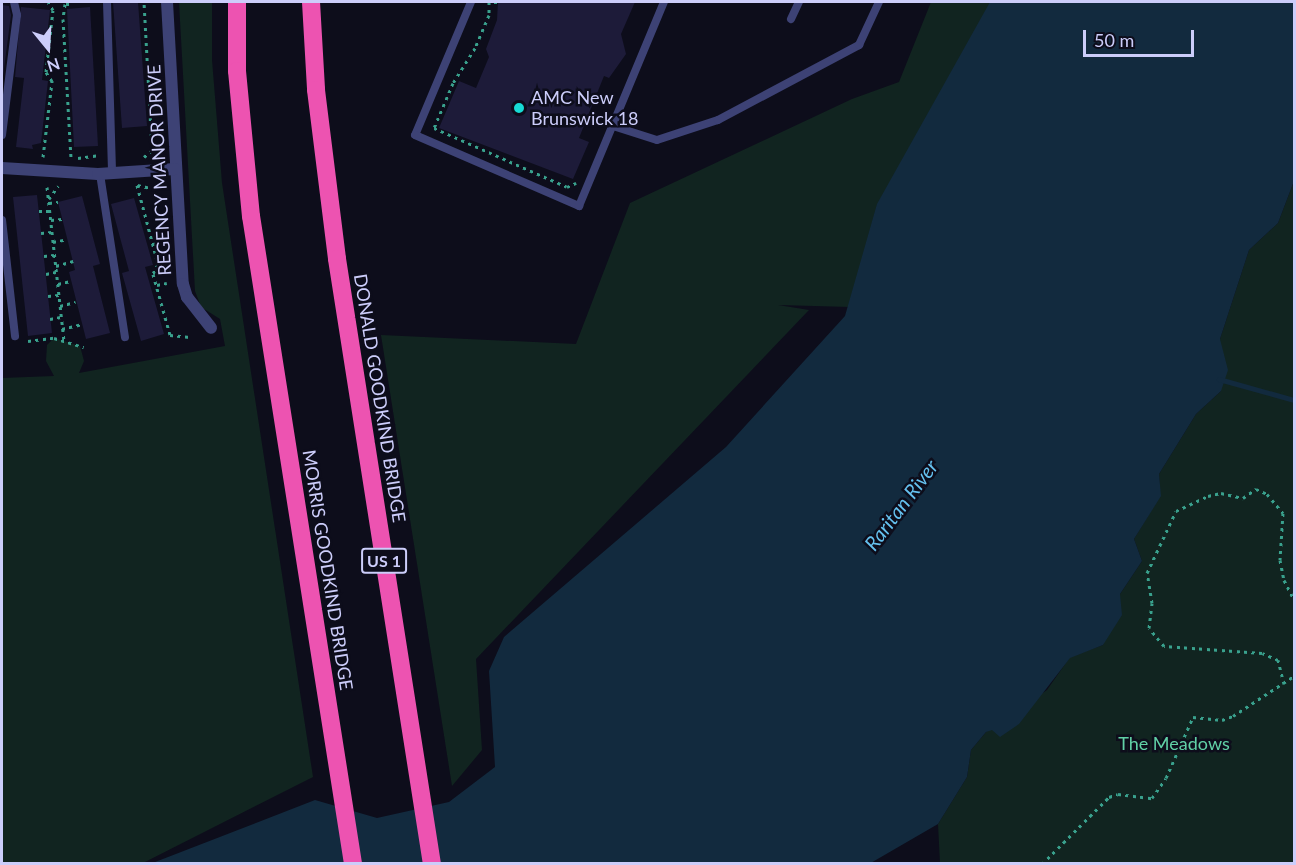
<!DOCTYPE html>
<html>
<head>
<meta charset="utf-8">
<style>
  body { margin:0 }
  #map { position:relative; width:1296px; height:865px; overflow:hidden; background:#0d0d1b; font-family:Lato,sans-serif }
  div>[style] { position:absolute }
  .green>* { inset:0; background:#112420 }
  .water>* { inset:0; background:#122a3e }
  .stream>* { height:4.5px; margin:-2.25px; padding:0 2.25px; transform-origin:2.25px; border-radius:2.25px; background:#122a3e }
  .building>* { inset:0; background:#1d1b39 }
  .path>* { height:3px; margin-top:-1.5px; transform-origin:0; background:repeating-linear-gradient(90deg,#39a18d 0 3px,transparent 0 7.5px) }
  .lane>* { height:8px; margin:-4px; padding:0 4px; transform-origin:4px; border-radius:4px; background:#3d4275 }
  .street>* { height:12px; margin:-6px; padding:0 6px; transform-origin:6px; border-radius:6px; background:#3d4275 }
  .highway>* { height:18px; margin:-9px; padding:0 9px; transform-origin:9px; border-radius:9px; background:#ed53b1 }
  .dots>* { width:16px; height:16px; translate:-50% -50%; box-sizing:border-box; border:3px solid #0d0d1b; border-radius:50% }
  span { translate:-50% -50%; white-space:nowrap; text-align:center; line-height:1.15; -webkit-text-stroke:5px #0d0d1b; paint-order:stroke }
  .shield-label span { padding:2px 4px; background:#0d0d1b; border:2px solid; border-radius:4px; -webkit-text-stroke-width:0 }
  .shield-label { font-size:16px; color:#cccdfa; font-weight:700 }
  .poi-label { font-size:18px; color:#cccdfa }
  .left { translate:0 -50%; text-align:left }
  .street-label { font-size:18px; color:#cccdfa }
  .park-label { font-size:18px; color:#61d0a6 }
  .water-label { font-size:20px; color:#65c1ef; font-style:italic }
  .frame { position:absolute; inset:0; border:3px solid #cccdfa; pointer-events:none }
  .north { position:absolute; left:18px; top:18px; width:60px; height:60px; -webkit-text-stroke:4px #0d0d1b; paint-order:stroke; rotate:162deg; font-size:16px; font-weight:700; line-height:24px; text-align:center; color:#cccdfa }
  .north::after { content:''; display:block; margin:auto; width:21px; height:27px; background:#cccdfa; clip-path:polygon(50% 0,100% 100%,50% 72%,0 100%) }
  .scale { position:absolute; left:1083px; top:30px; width:111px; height:27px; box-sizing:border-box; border:3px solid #cccdfa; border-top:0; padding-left:8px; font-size:18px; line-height:21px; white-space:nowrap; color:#cccdfa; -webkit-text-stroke:4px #0d0d1b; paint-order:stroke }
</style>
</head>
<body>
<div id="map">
  <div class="green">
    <div style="clip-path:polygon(179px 2px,212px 2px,212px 60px,222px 183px,313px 777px,143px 863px,2px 864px,2px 378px,54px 376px,46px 361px,47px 345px,54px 338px,80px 346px,84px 361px,79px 373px,225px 346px,220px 319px,201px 307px,195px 291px)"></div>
    <div style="clip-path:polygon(931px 2px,1052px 2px,850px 307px,778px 305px,809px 310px,476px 659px,482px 750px,452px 786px,381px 335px,576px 344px,630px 203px,852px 99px,899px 82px)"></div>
    <div style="clip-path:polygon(1294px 181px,1294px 863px,940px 863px,938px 824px,967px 777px,971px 750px,986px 732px,1047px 690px,1070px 657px,1103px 645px,1120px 594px,1142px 561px,1134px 539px,1160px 496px,1159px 474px,1196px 414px,1221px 391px,1220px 339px,1249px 250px,1278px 223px)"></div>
  </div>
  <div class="water">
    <div style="clip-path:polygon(990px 2px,1294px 2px,1294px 181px,1278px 223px,1249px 250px,1220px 339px,1228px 370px,1221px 391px,1196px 414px,1159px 474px,1161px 496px,1134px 539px,1142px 561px,1120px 594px,1122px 615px,1103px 645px,1070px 658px,1019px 724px,1000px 737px,992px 730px,986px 732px,971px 750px,967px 777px,938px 824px,869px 864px,150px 864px,315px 800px,377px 818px,449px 802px,495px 767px,489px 671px,504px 637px,726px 447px,845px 316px,877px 204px)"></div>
  </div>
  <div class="stream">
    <div style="left:1219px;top:379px;width:78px;rotate:15.6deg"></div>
  </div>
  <div class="building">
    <div style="clip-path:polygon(113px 2px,138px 2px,147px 126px,122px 128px)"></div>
    <div style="clip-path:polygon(498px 2px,635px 2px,621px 34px,626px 54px,609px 78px,604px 76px,579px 138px,589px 142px,573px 179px,439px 128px,459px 81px,476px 88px,489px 57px,486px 49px,497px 20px)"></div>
    <div style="clip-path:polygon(2px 5px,9px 6px,11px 15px,3px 76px)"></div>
    <div style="clip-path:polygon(21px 7px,50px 10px,42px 80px,48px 81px,41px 143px,32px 145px,33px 149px,16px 147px,24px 78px,15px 77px)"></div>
    <div style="clip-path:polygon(90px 7px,98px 146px,74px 147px,67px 9px)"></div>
    <div style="clip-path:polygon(37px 195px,52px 333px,28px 336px,13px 197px)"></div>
    <div style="clip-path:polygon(82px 196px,100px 264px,93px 266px,110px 333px,86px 339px,69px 272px,75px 270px,58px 202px)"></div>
    <div style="clip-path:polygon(134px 198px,153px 265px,145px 267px,164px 334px,141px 341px,122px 273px,129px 271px,111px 204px)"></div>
  </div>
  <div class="path">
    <div style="left:489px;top:2px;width:13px;rotate:90deg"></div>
    <div style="left:489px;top:15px;width:36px;rotate:113deg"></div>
    <div style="left:475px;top:48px;width:41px;rotate:122.2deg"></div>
    <div style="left:453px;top:83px;width:49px;rotate:112.9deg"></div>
    <div style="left:434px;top:128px;width:145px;rotate:23.9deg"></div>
    <div style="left:567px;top:187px;width:10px;rotate:-24deg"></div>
    <div style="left:494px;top:2px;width:3px"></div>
    <div style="left:69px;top:4px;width:4px;rotate:180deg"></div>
    <div style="left:65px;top:4px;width:15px;rotate:98deg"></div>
    <div style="left:63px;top:19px;width:140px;rotate:86.7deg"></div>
    <div style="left:43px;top:157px;width:77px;rotate:-83.2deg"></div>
    <div style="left:52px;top:81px;width:11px;rotate:-124deg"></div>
    <div style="left:46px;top:72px;width:62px;rotate:-83.6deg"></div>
    <div style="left:53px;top:10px;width:9px;rotate:-122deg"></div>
    <div style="left:144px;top:157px;width:11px;rotate:-41deg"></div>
    <div style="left:152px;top:150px;width:148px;rotate:-93.1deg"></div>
    <div style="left:78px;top:158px;width:22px;rotate:-8deg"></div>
    <div style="left:47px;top:187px;width:155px;rotate:83.7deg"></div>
    <div style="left:155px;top:189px;width:18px;rotate:-167deg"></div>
    <div style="left:137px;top:185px;width:82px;rotate:75.1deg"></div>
    <div style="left:158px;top:264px;width:11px;rotate:117deg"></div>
    <div style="left:153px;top:274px;width:63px;rotate:74.4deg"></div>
    <div style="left:170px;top:335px;width:20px;rotate:6deg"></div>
    <div style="left:49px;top:199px;width:16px;rotate:-55deg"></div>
    <div style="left:49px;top:203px;width:9px;rotate:-6deg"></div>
    <div style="left:39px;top:211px;width:11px"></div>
    <div style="left:51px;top:220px;width:11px;rotate:-5deg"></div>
    <div style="left:41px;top:233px;width:11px;rotate:-5deg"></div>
    <div style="left:53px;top:242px;width:15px;rotate:-11deg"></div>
    <div style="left:153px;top:244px;width:13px;rotate:-13deg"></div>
    <div style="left:44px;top:256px;width:10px;rotate:-6deg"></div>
    <div style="left:56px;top:266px;width:18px;rotate:-16deg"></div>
    <div style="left:46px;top:274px;width:10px;rotate:-11deg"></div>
    <div style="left:58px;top:284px;width:13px;rotate:-13deg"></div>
    <div style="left:157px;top:285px;width:10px;rotate:-11deg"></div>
    <div style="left:48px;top:296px;width:11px;rotate:-5deg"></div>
    <div style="left:60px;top:306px;width:16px;rotate:-15deg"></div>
    <div style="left:50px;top:319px;width:11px;rotate:-10deg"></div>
    <div style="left:62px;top:329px;width:21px;rotate:-14deg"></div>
    <div style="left:28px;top:341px;width:26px;rotate:-7deg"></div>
    <div style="left:54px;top:338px;width:31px;rotate:17deg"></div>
    <div style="left:1284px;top:684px;width:25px;rotate:-104deg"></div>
    <div style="left:1278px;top:660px;width:17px;rotate:-156deg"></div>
    <div style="left:1262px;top:653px;width:98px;rotate:-175.9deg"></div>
    <div style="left:1164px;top:646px;width:23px;rotate:-130deg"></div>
    <div style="left:1149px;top:628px;width:25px;rotate:-83deg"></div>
    <div style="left:1152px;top:603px;width:30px;rotate:-99deg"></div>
    <div style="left:1147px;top:573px;width:68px;rotate:-64.9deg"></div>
    <div style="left:1176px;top:511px;width:35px;rotate:-25deg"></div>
    <div style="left:1208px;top:496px;width:13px;rotate:-13deg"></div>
    <div style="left:1221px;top:493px;width:23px;rotate:13deg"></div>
    <div style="left:1243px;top:498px;width:16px;rotate:-35deg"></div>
    <div style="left:1256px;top:489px;width:12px;rotate:24deg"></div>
    <div style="left:1267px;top:494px;width:25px;rotate:50deg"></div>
    <div style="left:1283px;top:513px;width:47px;rotate:93.7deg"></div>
    <div style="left:1280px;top:560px;width:20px;rotate:79deg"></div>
    <div style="left:1284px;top:580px;width:22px;rotate:63deg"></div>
    <div style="left:1042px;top:864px;width:95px;rotate:-45deg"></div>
    <div style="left:1109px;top:797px;width:9px;rotate:-18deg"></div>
    <div style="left:1118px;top:794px;width:34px;rotate:7deg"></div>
    <div style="left:1152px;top:798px;width:24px;rotate:-55deg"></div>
    <div style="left:1166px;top:778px;width:67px;rotate:-66.1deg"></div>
    <div style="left:1193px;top:717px;width:29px;rotate:6deg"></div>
    <div style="left:1222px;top:720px;width:12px;rotate:-20deg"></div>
    <div style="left:1233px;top:716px;width:73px;rotate:-33.3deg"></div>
  </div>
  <div class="lane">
    <div style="left:107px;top:2px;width:171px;rotate:88.3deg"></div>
    <div style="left:471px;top:2px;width:144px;rotate:112.8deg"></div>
    <div style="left:415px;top:135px;width:179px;rotate:23.4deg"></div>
    <div style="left:579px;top:206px;width:221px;rotate:-67.4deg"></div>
    <div style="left:791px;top:19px;width:19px;rotate:-65deg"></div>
    <div style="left:613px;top:126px;width:46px;rotate:17.7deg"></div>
    <div style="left:657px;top:140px;width:64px;rotate:-18.2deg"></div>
    <div style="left:718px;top:120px;width:160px;rotate:-28deg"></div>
    <div style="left:859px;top:45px;width:47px;rotate:-65.1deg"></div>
    <div style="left:2px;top:135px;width:121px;rotate:-82.9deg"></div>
    <div style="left:17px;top:15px;width:13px;rotate:-103deg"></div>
    <div style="left:100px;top:174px;width:165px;rotate:81.3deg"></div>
    <div style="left:2px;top:220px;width:117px;rotate:83.6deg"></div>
  </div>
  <div class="street">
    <div style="left:167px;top:2px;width:282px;rotate:86.8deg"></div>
    <div style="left:183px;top:284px;width:14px;rotate:73deg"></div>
    <div style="left:187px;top:297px;width:39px;rotate:52deg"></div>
    <div style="left:2px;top:168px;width:96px;rotate:3.6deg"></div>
    <div style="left:98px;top:174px;width:77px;rotate:-3.7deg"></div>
  </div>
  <div class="highway">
    <div style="left:237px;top:2px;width:69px;rotate:90deg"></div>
    <div style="left:237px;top:71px;width:146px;rotate:84.5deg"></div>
    <div style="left:251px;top:216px;width:656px;rotate:81.05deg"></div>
    <div style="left:311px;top:2px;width:88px;rotate:86.7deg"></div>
    <div style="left:316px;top:90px;width:170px;rotate:82.9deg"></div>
    <div style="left:337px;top:259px;width:612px;rotate:81.08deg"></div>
  </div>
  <div class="dots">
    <div style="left:519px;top:108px;background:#17dad4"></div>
  </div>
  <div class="shield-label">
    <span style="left:384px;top:561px">US 1</span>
  </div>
  <div class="poi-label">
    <span class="left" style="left:531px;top:108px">AMC New<br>Brunswick 18</span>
  </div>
  <div class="street-label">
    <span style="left:159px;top:170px;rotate:-93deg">REGENCY MANOR DRIVE</span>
    <span style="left:380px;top:398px;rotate:81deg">DONALD GOODKIND BRIDGE</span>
    <span style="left:328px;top:570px;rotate:81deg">MORRIS GOODKIND BRIDGE</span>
  </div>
  <div class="park-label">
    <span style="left:1174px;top:743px">The Meadows</span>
  </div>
  <div class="water-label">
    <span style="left:901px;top:505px;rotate:-53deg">Raritan River</span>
  </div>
  <div class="frame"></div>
  <div class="north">N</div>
  <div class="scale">50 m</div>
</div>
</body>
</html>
